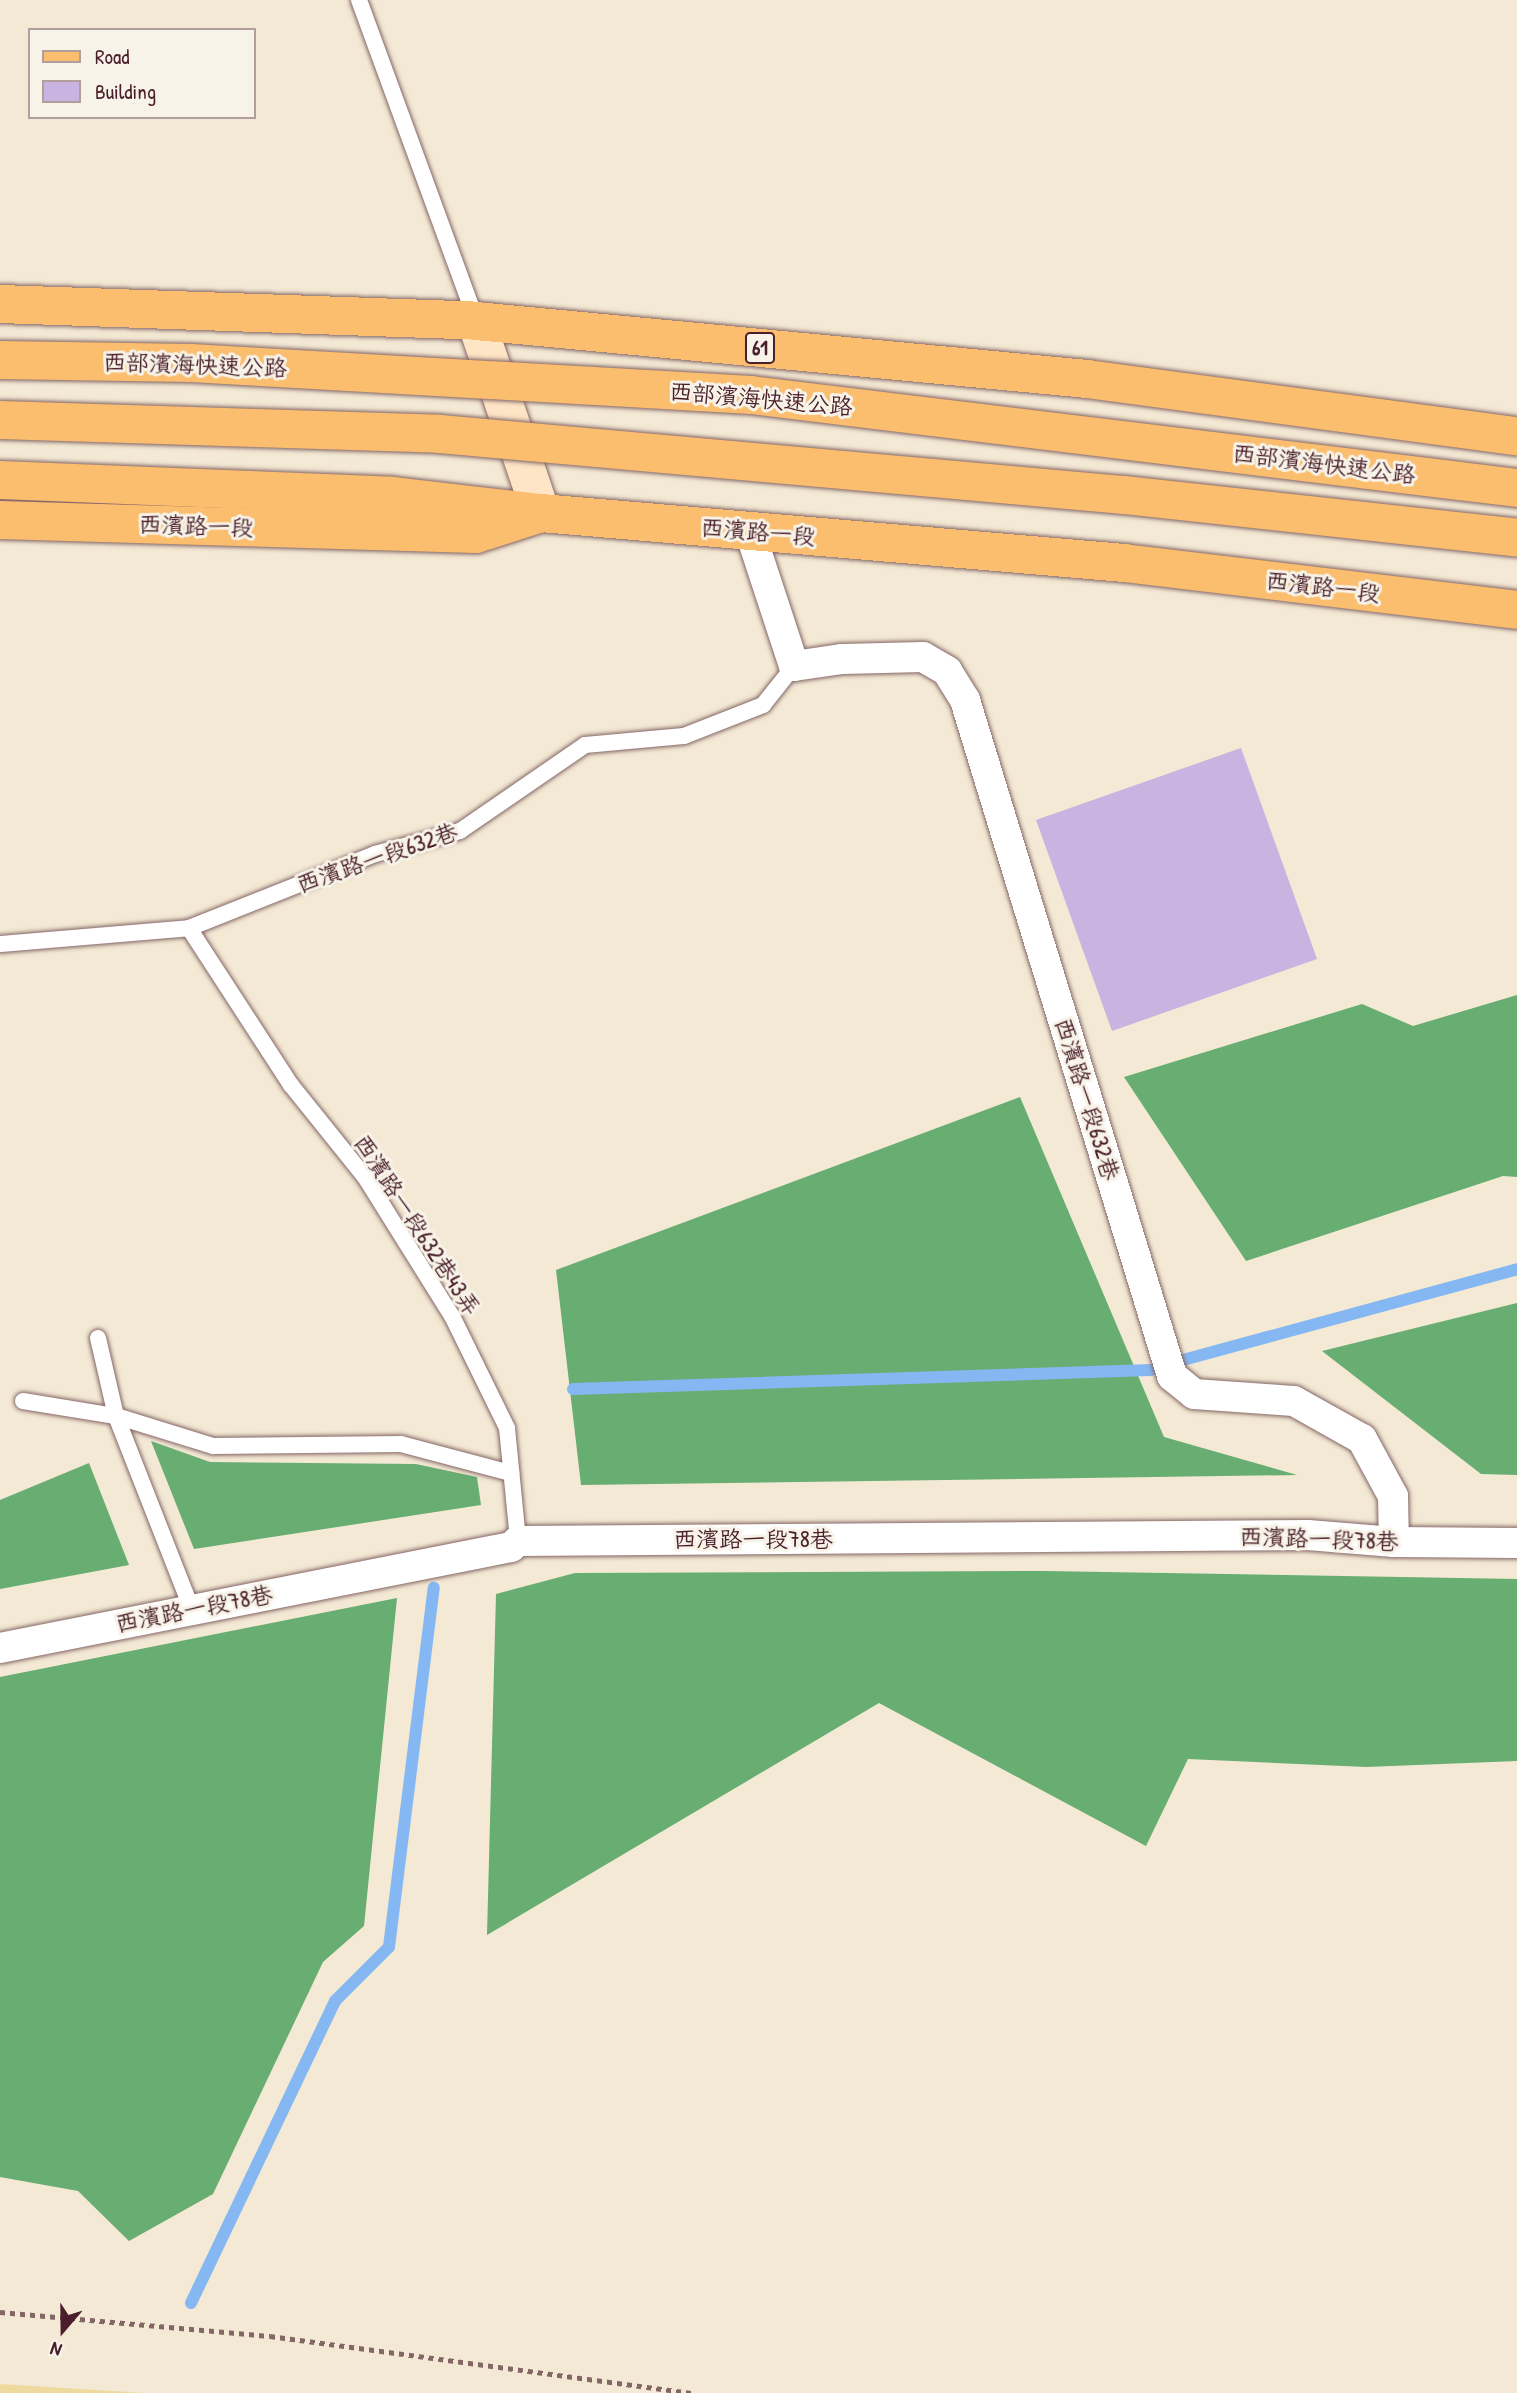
<!DOCTYPE html>
<html>
<head>
<meta charset="utf-8">
<style>
  body { margin:0 }
  #map { position:relative; width:1517px; height:2393px; overflow:hidden; background:#f3e9d4; font-family:"Patrick Hand","LXGW WenKai TC",sans-serif }
  div>[style] { position:absolute }
  .forest>* { inset:0; background:#68ad72 }
  .sand>* { inset:0; background:#eeda9e }
  .stream>* { height:12px; margin:-6px; padding:0 6px; transform-origin:6px; border-radius:6px; background:#85b8f2 }
  .building>* { inset:0; background:#c8b3e1 }
  .path>* { height:4.5px; margin-top:-2.25px; transform-origin:0; background:repeating-linear-gradient(90deg,#856666 0 5px,transparent 0 10px) }
  .roads { filter:drop-shadow(0 0 2px #856666) drop-shadow(0 0 2px #856666) }
  .lane>* { height:16px; margin:-8px; padding:0 8px; transform-origin:8px; border-radius:8px; background:#fff }
  .street>* { height:30px; margin:-15px; padding:0 15px; transform-origin:15px; border-radius:15px; background:#fff }
  .secondary>* { height:38px; margin:-19px; padding:0 19px; transform-origin:19px; border-radius:19px; background:#fde5c5 }
  .primary>* { height:38px; margin:-19px; padding:0 19px; transform-origin:19px; border-radius:19px; background:#fbbd6e }
  .highway>* { height:38px; margin:-19px; padding:0 19px; transform-origin:19px; border-radius:19px; background:#fbbd6e }
  .bridges { filter:drop-shadow(0 0 2px #856666) drop-shadow(0 0 2px #856666) }
  .highway-bridge>* { height:38px; margin:-19px; padding:0 19px; transform-origin:19px; border-radius:19px; background:#fbbd6e }
  span { translate:-50% -50%; white-space:nowrap; text-align:center; line-height:1.15; -webkit-text-stroke:6px #f7f3e8; paint-order:stroke }
  .shield-label span { padding:2px 5px; background:#f7f3e8; border:2px solid; border-radius:5px; -webkit-text-stroke-width:0 }
  .shield-label { font-size:21px; color:#4a1f2b; font-weight:700 }
  .street-label { font-size:23px; color:#4a1f2b }
  .legend { position:absolute; left:28px; top:28px; width:228px; height:91px; box-sizing:border-box; background:#f7f3e8; border:2px solid #b29e9c; margin:0; padding:9px 12px; list-style:none; font-size:21px; color:#4a1f2b }
  .legend li { display:flex; align-items:center; gap:14px; height:35px }
  .legend b { width:35px; border:2px solid #b29e9c }
  .north { position:absolute; left:28px; top:2295px; width:70px; height:70px; -webkit-text-stroke:5px #f7f3e8; paint-order:stroke; rotate:200deg; font-size:19px; font-weight:700; line-height:28px; text-align:center; color:#4a1f2b }
  .north::after { content:''; display:block; margin:auto; width:24px; height:32px; background:#4a1f2b; clip-path:polygon(50% 0,100% 100%,50% 72%,0 100%) }
</style>
</head>
<body>
<div id="map">
  <div class="forest">
    <div style="clip-path:polygon(1517px 995px,1517px 1177px,1503px 1176px,1246px 1261px,1124px 1077px,1362px 1004px,1413px 1026px)"></div>
    <div style="clip-path:polygon(1020px 1097px,1164px 1437px,1297px 1475px,581px 1485px,556px 1270px)"></div>
    <div style="clip-path:polygon(1517px 1303px,1517px 1475px,1481px 1474px,1322px 1351px)"></div>
    <div style="clip-path:polygon(151px 1441px,210px 1462px,416px 1464px,477px 1477px,481px 1505px,194px 1549px)"></div>
    <div style="clip-path:polygon(89px 1463px,129px 1565px,0 1589px,0 1500px)"></div>
    <div style="clip-path:polygon(1044px 1571px,1517px 1579px,1517px 1761px,1366px 1767px,1188px 1759px,1146px 1846px,879px 1703px,487px 1935px,496px 1594px,575px 1573px)"></div>
    <div style="clip-path:polygon(397px 1598px,364px 1926px,323px 1962px,213px 2194px,129px 2241px,78px 2191px,0 2177px,0 1677px)"></div>
  </div>
  <div class="sand">
    <div style="clip-path:polygon(0 2384px,144px 2393px,0 2393px)"></div>
  </div>
  <div class="stream">
    <div style="left:1183px;top:1360px;width:346px;rotate:-15.2deg"></div>
    <div style="left:573px;top:1389px;width:578px;rotate:-1.88deg"></div>
    <div style="left:191px;top:2303px;width:335px;rotate:-64.5deg"></div>
    <div style="left:335px;top:2001px;width:76px;rotate:-45deg"></div>
    <div style="left:389px;top:1947px;width:362px;rotate:-82.9deg"></div>
  </div>
  <div class="building">
    <div style="clip-path:polygon(1241px 748px,1317px 959px,1112px 1031px,1036px 820px)"></div>
  </div>
  <div class="path">
    <div style="left:0;top:2312px;width:271px;rotate:5.1deg"></div>
    <div style="left:270px;top:2336px;width:427px;rotate:7.7deg"></div>
  </div>
  <div class="roads">
    <div class="lane">
      <div style="left:359px;top:0;width:341px;rotate:69.9deg"></div>
      <div style="left:189px;top:928px;width:187px;rotate:57deg"></div>
      <div style="left:291px;top:1085px;width:118px;rotate:51.2deg"></div>
      <div style="left:365px;top:1177px;width:164px;rotate:58deg"></div>
      <div style="left:452px;top:1316px;width:125px;rotate:63.8deg"></div>
      <div style="left:507px;top:1428px;width:114px;rotate:84.4deg"></div>
      <div style="left:0;top:944px;width:190px;rotate:-4.8deg"></div>
      <div style="left:189px;top:928px;width:200px;rotate:-21.7deg"></div>
      <div style="left:375px;top:854px;width:88px;rotate:-15.1deg"></div>
      <div style="left:460px;top:831px;width:152px;rotate:-34.5deg"></div>
      <div style="left:585px;top:745px;width:99px;rotate:-5.2deg"></div>
      <div style="left:684px;top:736px;width:85px;rotate:-21.4deg"></div>
      <div style="left:763px;top:705px;width:50px;rotate:-51.5deg"></div>
      <div style="left:98px;top:1338px;width:80px;rotate:77deg"></div>
      <div style="left:116px;top:1416px;width:208px;rotate:68.6deg"></div>
      <div style="left:23px;top:1401px;width:94px;rotate:9.2deg"></div>
      <div style="left:116px;top:1416px;width:102px;rotate:17.2deg"></div>
      <div style="left:213px;top:1446px;width:188px;rotate:-0.6deg"></div>
      <div style="left:401px;top:1444px;width:114px;rotate:14.8deg"></div>
    </div>
    <div class="street">
      <div style="left:750px;top:532px;width:141px;rotate:71.8deg"></div>
      <div style="left:794px;top:666px;width:49px;rotate:-8.3deg"></div>
      <div style="left:842px;top:659px;width:81px;rotate:-1.4deg"></div>
      <div style="left:923px;top:657px;width:28px;rotate:30deg"></div>
      <div style="left:947px;top:671px;width:34px;rotate:58deg"></div>
      <div style="left:965px;top:700px;width:707px;rotate:72.97deg"></div>
      <div style="left:1172px;top:1376px;width:28px;rotate:39deg"></div>
      <div style="left:1194px;top:1394px;width:100px;rotate:4deg"></div>
      <div style="left:1294px;top:1401px;width:78px;rotate:29.2deg"></div>
      <div style="left:1362px;top:1439px;width:65px;rotate:61.5deg"></div>
      <div style="left:1393px;top:1496px;width:46px;rotate:88.8deg"></div>
      <div style="left:0;top:1648px;width:521px;rotate:-11.18deg"></div>
      <div style="left:511px;top:1547px;width:9px;rotate:-41deg"></div>
      <div style="left:518px;top:1541px;width:790px;rotate:-0.44deg"></div>
      <div style="left:1308px;top:1535px;width:86px;rotate:4.7deg"></div>
      <div style="left:1394px;top:1542px;width:123px;rotate:0.5deg"></div>
    </div>
    <div class="secondary">
      <div style="left:476px;top:321px;width:203px;rotate:71.3deg"></div>
    </div>
    <div class="primary">
      <div style="left:0;top:304px;width:476px;rotate:2deg"></div>
      <div style="left:476px;top:321px;width:614px;rotate:5.42deg"></div>
      <div style="left:1087px;top:379px;width:434px;rotate:7.6deg"></div>
      <div style="left:0;top:520px;width:476px;rotate:1.7deg"></div>
      <div style="left:476px;top:534px;width:68px;rotate:-17.9deg"></div>
      <div style="left:541px;top:513px;width:585px;rotate:4.9deg"></div>
      <div style="left:1124px;top:563px;width:396px;rotate:6.8deg"></div>
    </div>
    <div class="highway">
      <div style="left:0;top:480px;width:393px;rotate:2.3deg"></div>
      <div style="left:393px;top:496px;width:149px;rotate:6.6deg"></div>
    </div>
  </div>
  <div class="bridges">
    <div class="highway-bridge">
      <div style="left:0;top:360px;width:191px;rotate:0.9deg"></div>
      <div style="left:191px;top:363px;width:561px;rotate:3.27deg"></div>
      <div style="left:751px;top:395px;width:772px;rotate:6.92deg"></div>
      <div style="left:0;top:420px;width:440px;rotate:1.8deg"></div>
      <div style="left:440px;top:434px;width:687px;rotate:5.1deg"></div>
      <div style="left:1124px;top:495px;width:395px;rotate:6.2deg"></div>
    </div>
  </div>
  <div class="shield-label">
    <span style="left:760px;top:348px">61</span>
  </div>
  <div class="street-label">
    <span style="left:195px;top:365px;rotate:2deg">西部濱海快速公路</span>
    <span style="left:761px;top:399px;rotate:5deg">西部濱海快速公路</span>
    <span style="left:1324px;top:464px;rotate:7deg">西部濱海快速公路</span>
    <span style="left:196px;top:526px;rotate:2deg">西濱路一段</span>
    <span style="left:758px;top:532px;rotate:5deg">西濱路一段</span>
    <span style="left:1323px;top:587px;rotate:7deg">西濱路一段</span>
    <span style="left:377px;top:858px;rotate:-19deg">西濱路一段632巷</span>
    <span style="left:1087px;top:1099px;rotate:73deg">西濱路一段632巷</span>
    <span style="left:417px;top:1225px;rotate:57deg">西濱路一段632巷43弄</span>
    <span style="left:753px;top:1539px">西濱路一段78巷</span>
    <span style="left:1319px;top:1539px;rotate:2deg">西濱路一段78巷</span>
    <span style="left:194px;top:1609px;rotate:-11deg">西濱路一段78巷</span>
  </div>
  <ul class="legend">
  <li><b style="height:9px;background:#fbbd6e"></b>Road</li>
  <li><b style="height:19px;background:#c8b3e1"></b>Building</li>
  </ul>
  <div class="north">N</div>
</div>
</body>
</html>
